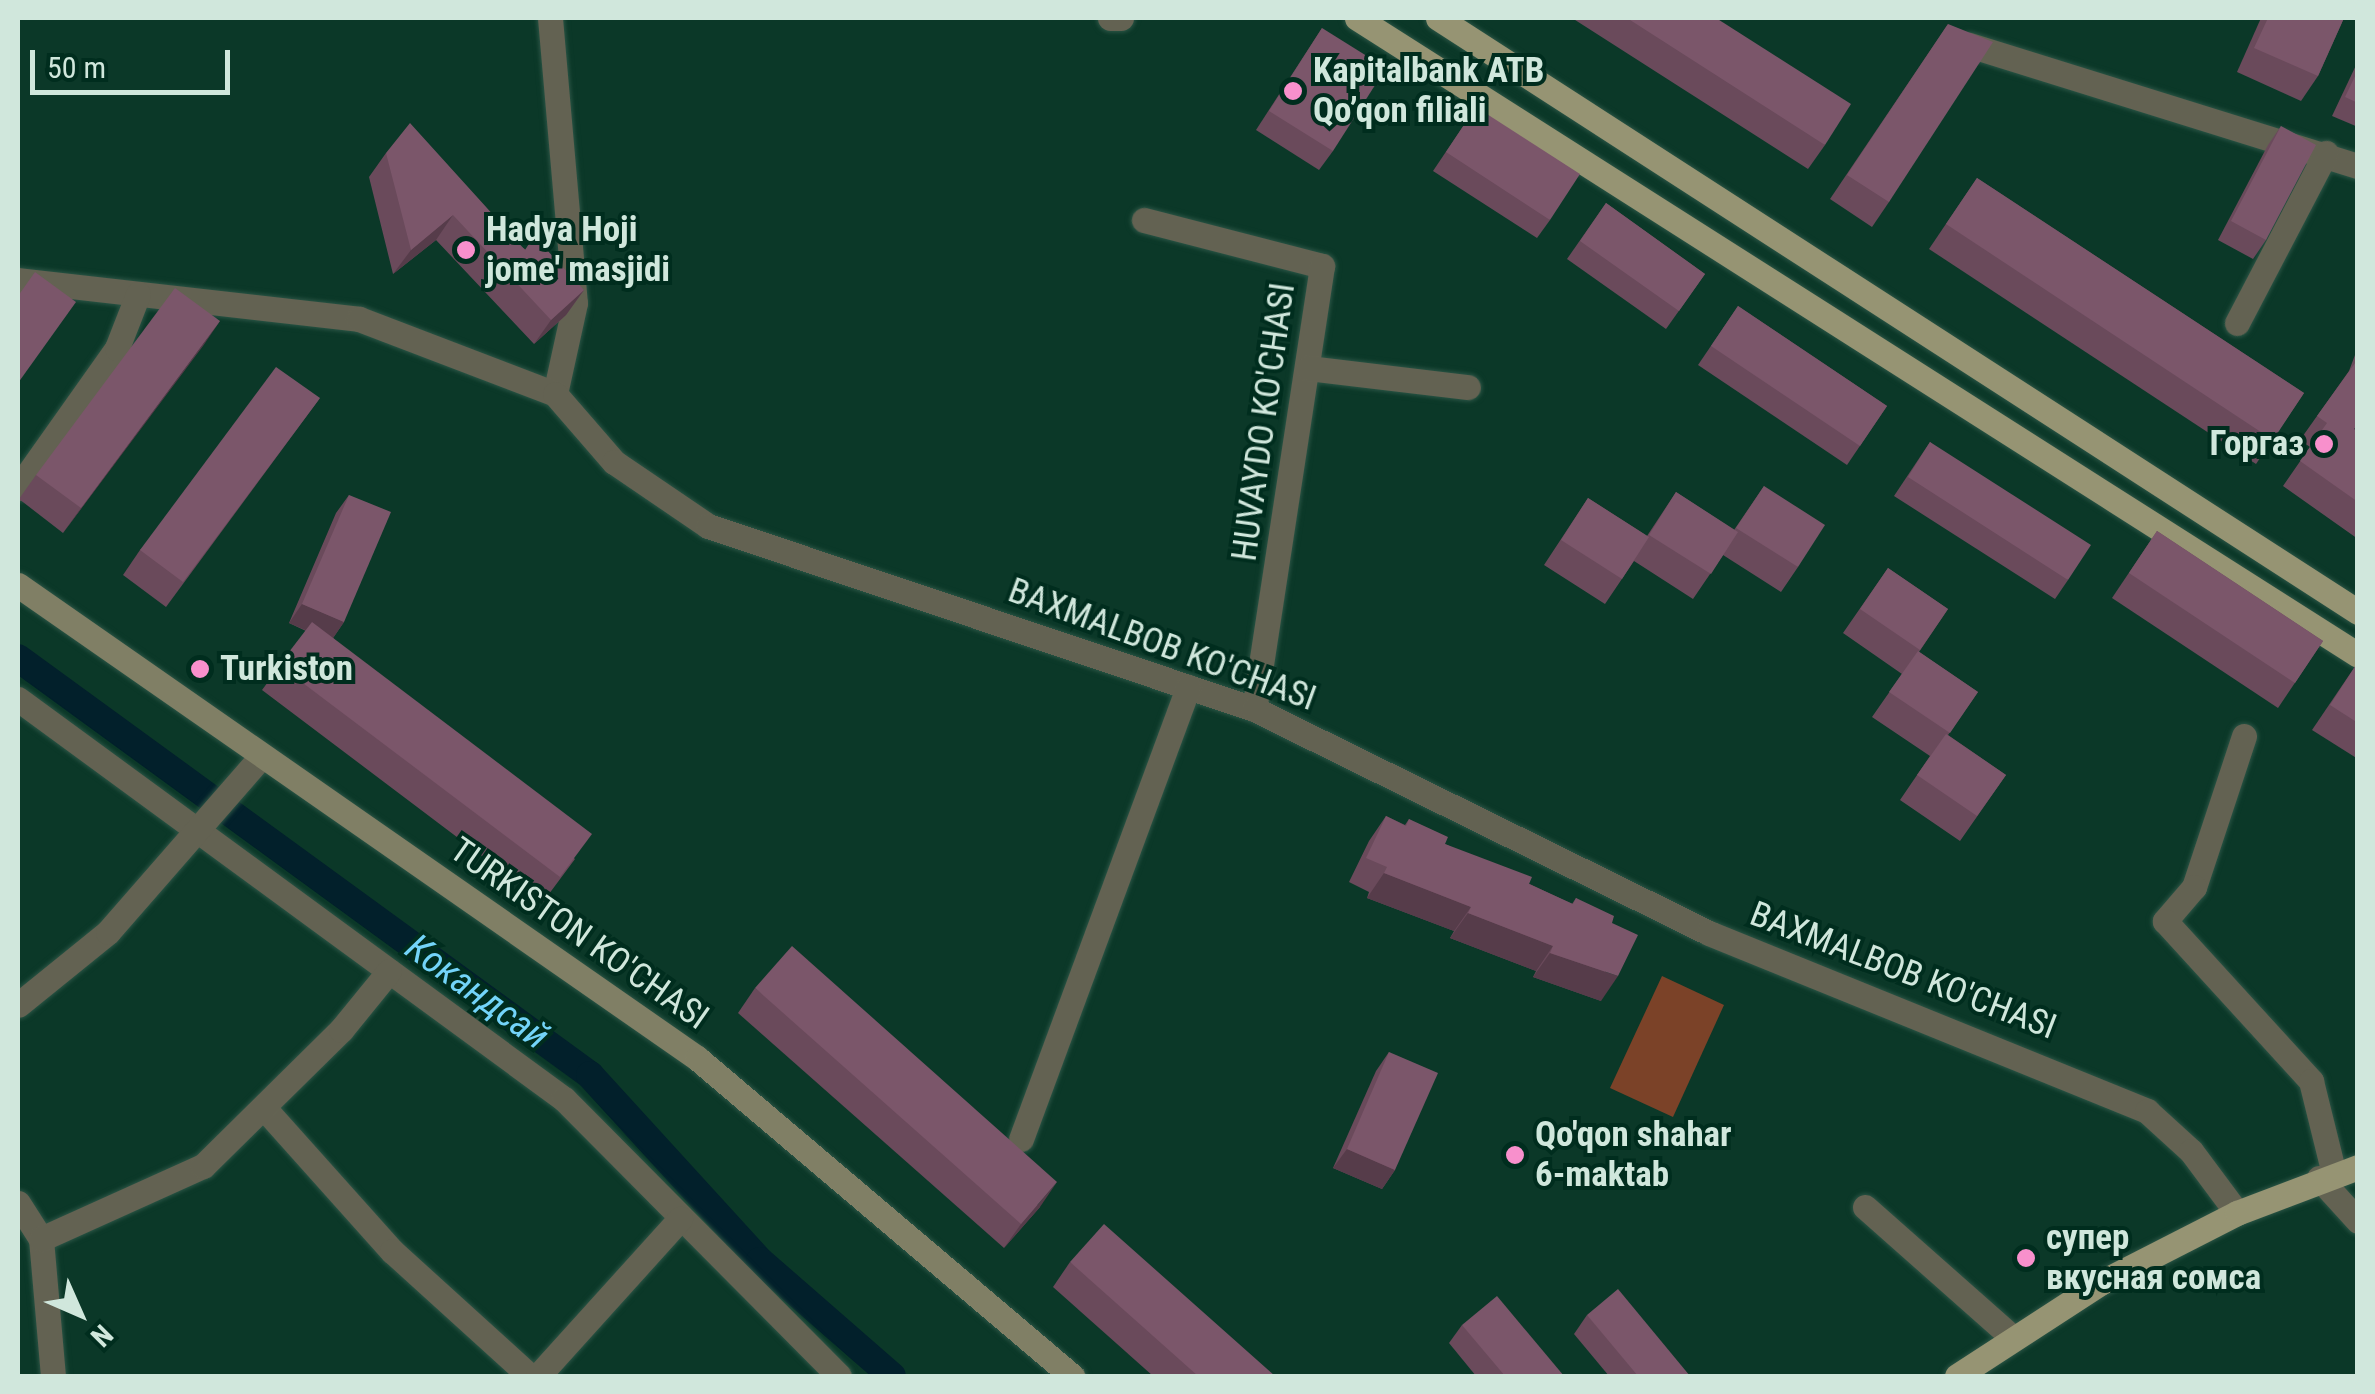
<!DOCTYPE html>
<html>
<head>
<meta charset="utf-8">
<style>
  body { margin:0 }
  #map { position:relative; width:2375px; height:1394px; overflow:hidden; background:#0b3828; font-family:"Roboto Condensed",sans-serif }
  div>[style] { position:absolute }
  .green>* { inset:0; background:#7b4228 }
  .canal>* { height:28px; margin:-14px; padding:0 14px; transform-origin:14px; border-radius:14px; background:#02202b }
  .roads { filter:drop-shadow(0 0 2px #2b5445) drop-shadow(0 0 2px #2b5445) }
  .street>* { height:25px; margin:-12.5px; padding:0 12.5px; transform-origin:12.5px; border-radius:12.5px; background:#636252 }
  .secondary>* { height:25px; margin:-12.5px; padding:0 12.5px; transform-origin:12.5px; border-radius:12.5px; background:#807f65 }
  .primary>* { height:25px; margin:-12.5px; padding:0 12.5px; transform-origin:12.5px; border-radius:12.5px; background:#969473 }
  .wall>* { inset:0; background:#6a4a5b }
  .shaded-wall>* { inset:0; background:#563c4a }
  .building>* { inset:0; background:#7b566a }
  .dots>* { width:28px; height:28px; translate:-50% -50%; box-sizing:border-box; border:5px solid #002d1e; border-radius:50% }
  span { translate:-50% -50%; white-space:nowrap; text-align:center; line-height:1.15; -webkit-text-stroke:8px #002d1e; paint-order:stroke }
  .poi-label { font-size:35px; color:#d0e7dc; font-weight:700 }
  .left { translate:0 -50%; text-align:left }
  .right { translate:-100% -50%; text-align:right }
  .street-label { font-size:35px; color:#d0e7dc }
  .water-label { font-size:38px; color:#73d4f9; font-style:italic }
  .frame { position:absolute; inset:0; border:20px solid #d0e7dc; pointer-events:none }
  .north { position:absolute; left:30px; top:1264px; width:100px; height:100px; -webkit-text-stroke:8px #002d1e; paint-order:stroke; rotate:135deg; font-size:28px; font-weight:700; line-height:40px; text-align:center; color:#d0e7dc }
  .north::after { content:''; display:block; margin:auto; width:35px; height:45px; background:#d0e7dc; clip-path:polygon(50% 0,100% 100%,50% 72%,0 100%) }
  .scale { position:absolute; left:30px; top:50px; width:200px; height:45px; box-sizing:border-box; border:5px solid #d0e7dc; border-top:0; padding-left:12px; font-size:30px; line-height:35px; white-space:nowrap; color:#d0e7dc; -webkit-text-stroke:8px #002d1e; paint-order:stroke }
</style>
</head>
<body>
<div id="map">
  <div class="green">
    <div style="clip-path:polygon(1662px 976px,1724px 1005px,1673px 1117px,1610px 1088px)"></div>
  </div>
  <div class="canal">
    <div style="left:18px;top:658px;width:708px;rotate:36.09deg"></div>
    <div style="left:590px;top:1075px;width:252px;rotate:47.6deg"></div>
    <div style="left:760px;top:1261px;width:175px;rotate:41.1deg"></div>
  </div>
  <div class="roads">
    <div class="street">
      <div style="left:550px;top:18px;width:286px;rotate:85deg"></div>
      <div style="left:575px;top:303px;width:93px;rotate:102.4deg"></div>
      <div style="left:1110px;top:18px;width:11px"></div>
      <div style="left:1969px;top:45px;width:407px;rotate:17.3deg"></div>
      <div style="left:1144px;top:220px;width:184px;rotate:14.5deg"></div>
      <div style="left:1322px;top:266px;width:448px;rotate:98.7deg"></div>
      <div style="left:18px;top:280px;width:343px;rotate:6.5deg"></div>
      <div style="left:359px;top:319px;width:210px;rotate:20.9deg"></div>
      <div style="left:555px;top:394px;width:90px;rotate:49.1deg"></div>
      <div style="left:614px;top:462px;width:114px;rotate:34.2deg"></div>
      <div style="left:708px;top:526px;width:576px;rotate:18.53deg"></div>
      <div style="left:1254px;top:709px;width:507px;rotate:26.21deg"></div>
      <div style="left:1709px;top:933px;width:473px;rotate:22.1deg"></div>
      <div style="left:2147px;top:1111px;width:59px;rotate:42.3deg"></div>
      <div style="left:2191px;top:1151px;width:77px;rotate:53.4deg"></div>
      <div style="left:2237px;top:323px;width:192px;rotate:-62.4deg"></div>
      <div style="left:1308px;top:368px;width:161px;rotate:6.8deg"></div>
      <div style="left:18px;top:488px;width:171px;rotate:-54.7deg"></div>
      <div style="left:117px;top:348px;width:58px;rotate:-68.7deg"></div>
      <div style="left:18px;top:699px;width:677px;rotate:36.23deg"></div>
      <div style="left:564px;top:1099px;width:390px;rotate:45.2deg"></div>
      <div style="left:2244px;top:736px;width:159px;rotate:108.3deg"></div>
      <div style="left:2194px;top:887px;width:45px;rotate:130.5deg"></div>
      <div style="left:2165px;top:921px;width:217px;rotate:47.6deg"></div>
      <div style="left:2311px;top:1081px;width:96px;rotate:76.1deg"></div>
      <div style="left:18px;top:1005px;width:116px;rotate:-39deg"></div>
      <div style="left:108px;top:932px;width:231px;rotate:-48.9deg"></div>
      <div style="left:264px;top:1108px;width:192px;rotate:48.2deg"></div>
      <div style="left:392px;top:1251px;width:186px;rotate:42.2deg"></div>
      <div style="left:1021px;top:1139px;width:482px;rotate:-69.7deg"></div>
      <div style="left:2319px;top:1178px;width:58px;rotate:47.8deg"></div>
      <div style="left:18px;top:1203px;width:43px;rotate:57.4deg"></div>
      <div style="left:41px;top:1239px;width:138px;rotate:85deg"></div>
      <div style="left:1865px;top:1207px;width:196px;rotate:41.5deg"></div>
      <div style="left:41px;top:1239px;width:178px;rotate:-24.3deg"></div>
      <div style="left:203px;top:1166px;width:194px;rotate:-44.6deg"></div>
      <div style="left:341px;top:1030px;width:76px;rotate:-50.9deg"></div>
      <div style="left:538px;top:1376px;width:212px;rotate:-47.9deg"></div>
    </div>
    <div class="secondary">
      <div style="left:18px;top:585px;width:828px;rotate:34.86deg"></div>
      <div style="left:697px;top:1058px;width:492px;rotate:40.3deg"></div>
    </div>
    <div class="primary">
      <div style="left:1357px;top:18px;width:1186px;rotate:32.47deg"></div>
      <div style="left:1438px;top:18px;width:1095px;rotate:32.85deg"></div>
      <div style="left:1957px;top:1376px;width:173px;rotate:-33deg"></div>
      <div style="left:2102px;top:1282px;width:152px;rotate:-27.1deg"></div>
      <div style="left:2237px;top:1213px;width:129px;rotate:-20.8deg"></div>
    </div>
  </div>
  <div class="wall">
    <div style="clip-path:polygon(1572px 18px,1716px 18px,1825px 145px,1808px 169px)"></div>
    <div style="clip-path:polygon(2261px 18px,2344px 18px,2318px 76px,2301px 101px,2237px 72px)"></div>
    <div style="clip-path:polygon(1948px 24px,1889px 202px,1872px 227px,1830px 199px)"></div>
    <div style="clip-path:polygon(1322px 28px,1333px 151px,1319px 170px,1256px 130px)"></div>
    <div style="clip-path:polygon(2358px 61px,2358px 127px,2332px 116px)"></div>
    <div style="clip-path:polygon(1476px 107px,1550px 220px,1537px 238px,1433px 171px)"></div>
    <div style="clip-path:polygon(2281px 126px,2266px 240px,2253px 259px,2218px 240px,2268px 145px)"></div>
    <div style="clip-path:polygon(386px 153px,584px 290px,566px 315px,534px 344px,436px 240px,393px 274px,369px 177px)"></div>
    <div style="clip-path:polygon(1977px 178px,2304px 393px,2256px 464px,1929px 249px)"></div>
    <div style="clip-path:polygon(1606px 203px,1705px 274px,1666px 329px,1567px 259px)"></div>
    <div style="clip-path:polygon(1738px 306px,1887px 406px,1847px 465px,1698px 365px)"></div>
    <div style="clip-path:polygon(220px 321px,63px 533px,19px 499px,36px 475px)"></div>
    <div style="clip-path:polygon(2358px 347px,2358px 424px,2354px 429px,2358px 432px,2358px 539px,2283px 486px,2310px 447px,2300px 440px,2349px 371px)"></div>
    <div style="clip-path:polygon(320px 398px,166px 607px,123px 575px,140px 550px)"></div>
    <div style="clip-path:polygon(1930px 442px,2068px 580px,2055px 599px,1894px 496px)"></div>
    <div style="clip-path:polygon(1764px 486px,1798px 567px,1781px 592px,1723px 555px,1693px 599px,1634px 561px,1605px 604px,1544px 565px,1588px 498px,1647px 536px,1676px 492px,1734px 530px)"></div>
    <div style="clip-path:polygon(349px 495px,344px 622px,333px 638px,575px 859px,543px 902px,262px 690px,306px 631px,289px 623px,336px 513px)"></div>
    <div style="clip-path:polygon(2157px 531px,2323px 641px,2278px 708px,2112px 598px)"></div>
    <div style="clip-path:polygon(1888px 568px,1948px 609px,1919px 652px,1978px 692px,1948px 735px,2006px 775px,1960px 841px,1900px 800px,1930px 756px,1872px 717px,1902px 674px,1843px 633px)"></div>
    <div style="clip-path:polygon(2358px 662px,2358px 759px,2312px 730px)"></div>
    <div style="clip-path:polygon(1386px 816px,1405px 825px,1409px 819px,1445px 844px,1572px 904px,1576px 898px,1612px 923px,1601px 1001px,1533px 977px,1536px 971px,1450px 938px,1454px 931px,1367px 898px,1369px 892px,1349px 882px,1369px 841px)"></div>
    <div style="clip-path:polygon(755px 988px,1040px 1207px,1004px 1248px,738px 1013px)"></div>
    <div style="clip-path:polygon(1389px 1052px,1395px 1170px,1382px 1189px,1333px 1168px,1376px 1071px)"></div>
    <div style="clip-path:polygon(1070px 1262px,1275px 1376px,1153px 1376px,1053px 1287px)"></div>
    <div style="clip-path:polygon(1587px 1315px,1690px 1376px,1609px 1376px,1574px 1334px)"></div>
    <div style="clip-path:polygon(1462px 1325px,1564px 1376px,1476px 1376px,1449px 1343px)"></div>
  </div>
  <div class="shaded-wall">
    <div style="clip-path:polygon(453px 215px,436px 240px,393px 274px,411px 250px)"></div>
    <div style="clip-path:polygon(584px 290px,566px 315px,534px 344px,551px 320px)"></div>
    <div style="clip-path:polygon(220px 321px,203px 346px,63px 533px,81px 508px)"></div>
    <div style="clip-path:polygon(302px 604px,344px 622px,331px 641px,289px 623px)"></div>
    <div style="clip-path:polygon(1384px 873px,1471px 907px,1454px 931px,1367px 898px)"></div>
    <div style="clip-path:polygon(1468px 913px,1553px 946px,1536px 971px,1450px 938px)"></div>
    <div style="clip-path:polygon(1550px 953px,1618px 976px,1601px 1001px,1533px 977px)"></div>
    <div style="clip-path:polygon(1347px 1149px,1395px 1170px,1382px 1189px,1333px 1168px)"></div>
    <div style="clip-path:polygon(1057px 1182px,1040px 1207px,1004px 1248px,1021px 1224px)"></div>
  </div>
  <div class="building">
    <div style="clip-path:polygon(1627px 18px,1716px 18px,1851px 104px,1825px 145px)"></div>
    <div style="clip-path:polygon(2268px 18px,2344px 18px,2318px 76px,2254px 48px)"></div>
    <div style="clip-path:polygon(1948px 24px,1993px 42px,1889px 202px,1847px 175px)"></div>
    <div style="clip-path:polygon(1322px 28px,1386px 68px,1333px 151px,1269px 111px)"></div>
    <div style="clip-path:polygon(2358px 70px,2358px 103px,2345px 97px)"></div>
    <div style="clip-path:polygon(1476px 107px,1580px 174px,1550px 220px,1446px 152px)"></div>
    <div style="clip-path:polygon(410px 123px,525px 250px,534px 236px,584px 290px,551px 320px,453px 215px,411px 250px,386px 153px)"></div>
    <div style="clip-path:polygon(2281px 126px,2316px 145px,2266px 240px,2231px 221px)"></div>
    <div style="clip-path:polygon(1977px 178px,2304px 393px,2273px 440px,1946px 224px)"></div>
    <div style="clip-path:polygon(1606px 203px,1705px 274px,1679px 311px,1580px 241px)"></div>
    <div style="clip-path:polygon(35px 272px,76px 302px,18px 383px,18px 296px)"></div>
    <div style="clip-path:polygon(175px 288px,220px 321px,81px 508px,36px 475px)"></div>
    <div style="clip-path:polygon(1738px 306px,1887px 406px,1860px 446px,1711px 346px)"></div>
    <div style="clip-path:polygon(2358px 359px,2358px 424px,2354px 429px,2358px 432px,2358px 502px,2300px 461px,2327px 423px,2317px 416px)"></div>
    <div style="clip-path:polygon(276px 367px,320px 398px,183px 582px,140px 550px)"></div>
    <div style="clip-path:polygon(1930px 442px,2091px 545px,2068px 580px,1908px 477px)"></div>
    <div style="clip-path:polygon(1764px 486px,1825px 525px,1798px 567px,1736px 528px)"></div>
    <div style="clip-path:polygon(1676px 492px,1738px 532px,1711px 574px,1649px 535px)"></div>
    <div style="clip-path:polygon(349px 495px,391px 512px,344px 622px,302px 604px)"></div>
    <div style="clip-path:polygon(1588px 498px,1649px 537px,1622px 579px,1561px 540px)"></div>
    <div style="clip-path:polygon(2157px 531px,2323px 641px,2295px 683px,2129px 573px)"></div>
    <div style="clip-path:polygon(1888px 568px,1948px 609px,1920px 650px,1860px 609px)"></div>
    <div style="clip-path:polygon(312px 622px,592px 834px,560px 877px,279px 665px)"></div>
    <div style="clip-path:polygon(1918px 651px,1978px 692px,1950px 733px,1889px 692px)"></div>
    <div style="clip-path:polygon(2358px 662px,2358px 723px,2330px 705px)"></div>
    <div style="clip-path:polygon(1946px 734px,2006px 775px,1977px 816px,1917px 775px)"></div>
    <div style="clip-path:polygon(1386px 816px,1406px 826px,1409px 819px,1448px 837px,1445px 844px,1532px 877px,1529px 884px,1573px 904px,1576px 898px,1614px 916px,1612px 923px,1638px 935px,1618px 976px,1550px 953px,1553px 946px,1468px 913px,1471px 907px,1384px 873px,1387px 867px,1366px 858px)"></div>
    <div style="clip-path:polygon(792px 946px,1057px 1182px,1021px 1224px,755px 988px)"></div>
    <div style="clip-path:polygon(1389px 1052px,1438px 1073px,1395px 1170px,1347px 1149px)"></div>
    <div style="clip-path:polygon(1104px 1224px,1275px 1376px,1198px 1376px,1070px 1262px)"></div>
    <div style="clip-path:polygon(1618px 1289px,1690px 1376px,1638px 1376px,1587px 1315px)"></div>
    <div style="clip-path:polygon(1497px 1296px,1564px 1376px,1505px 1376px,1462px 1325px)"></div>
  </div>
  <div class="dots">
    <div style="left:1293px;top:91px;background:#f890cc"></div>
    <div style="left:466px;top:250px;background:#f890cc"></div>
    <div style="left:2324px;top:444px;background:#f890cc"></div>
    <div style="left:200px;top:669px;background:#f890cc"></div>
    <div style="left:1515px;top:1155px;background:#f890cc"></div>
    <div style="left:2026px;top:1258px;background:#f890cc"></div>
  </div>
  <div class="poi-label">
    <span class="left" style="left:1313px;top:91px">Kapitalbank ATB<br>Qo’qon filiali</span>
    <span class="left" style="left:486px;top:250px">Hadya Hoji<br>jome' masjidi</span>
    <span class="right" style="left:2304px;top:444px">Горгаз</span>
    <span class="left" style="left:220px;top:669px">Turkiston</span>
    <span class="left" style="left:1535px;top:1155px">Qo'qon shahar<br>6-maktab</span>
    <span class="left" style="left:2046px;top:1258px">супер<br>вкусная сомса</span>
  </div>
  <div class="street-label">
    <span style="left:1264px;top:422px;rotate:-82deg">HUVAYDO KO'CHASI</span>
    <span style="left:1162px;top:645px;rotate:20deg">BAXMALBOB KO'CHASI</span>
    <span style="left:579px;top:934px;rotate:35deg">TURKISTON KO'CHASI</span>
    <span style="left:1903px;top:971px;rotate:21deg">BAXMALBOB KO'CHASI</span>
  </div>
  <div class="water-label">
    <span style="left:477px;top:992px;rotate:36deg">Кокандсай</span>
  </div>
  <div class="frame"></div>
  <div class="north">N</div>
  <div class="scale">50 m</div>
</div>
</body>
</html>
